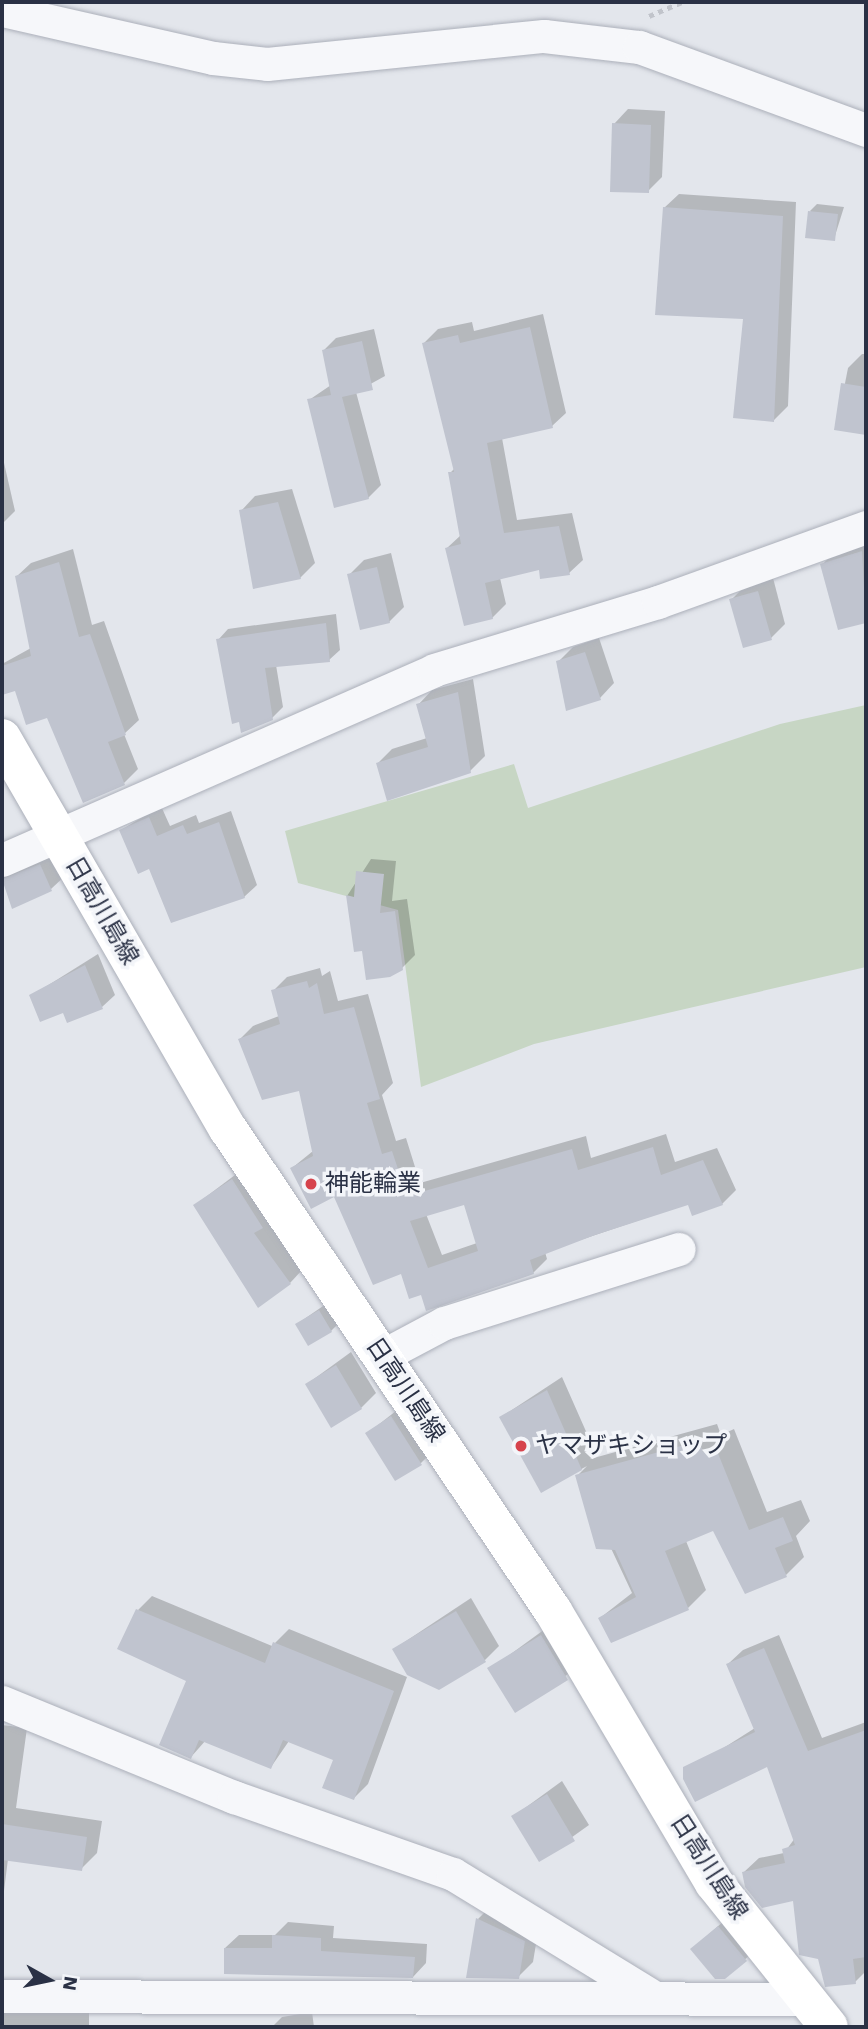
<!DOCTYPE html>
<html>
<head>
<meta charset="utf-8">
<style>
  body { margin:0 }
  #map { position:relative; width:868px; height:2029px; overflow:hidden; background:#e3e6ec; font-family:"Work Sans","Noto Sans JP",sans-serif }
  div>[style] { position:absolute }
  .green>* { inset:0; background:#c7d6c4 }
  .shadow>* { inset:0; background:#0003 }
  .building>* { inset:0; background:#c0c4cf }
  .path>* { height:4.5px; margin-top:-2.25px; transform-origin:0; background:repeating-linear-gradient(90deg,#c1c4cb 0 5px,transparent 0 10px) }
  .roads { filter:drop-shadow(0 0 2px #acb0ba) drop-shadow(0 0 2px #acb0ba) }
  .minor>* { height:33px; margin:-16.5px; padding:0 16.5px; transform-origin:16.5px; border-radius:16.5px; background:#f6f7fa }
  .primary>* { height:38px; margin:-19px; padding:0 19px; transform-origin:19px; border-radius:19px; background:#fff }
  .dots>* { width:19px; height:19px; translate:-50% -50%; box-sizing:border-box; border:4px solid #f3f5f9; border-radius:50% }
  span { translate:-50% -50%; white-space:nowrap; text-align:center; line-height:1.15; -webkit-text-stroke:7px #f3f5f9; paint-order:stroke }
  .street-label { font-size:24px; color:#2a3145 }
  .poi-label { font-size:24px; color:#2a3145 }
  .left { translate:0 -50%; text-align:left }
  .frame { position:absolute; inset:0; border:4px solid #2a3145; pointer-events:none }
  .north { position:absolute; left:14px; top:1945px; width:70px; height:70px; -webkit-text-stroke:5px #f3f5f9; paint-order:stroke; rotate:99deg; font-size:19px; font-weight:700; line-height:28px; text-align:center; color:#2a3145 }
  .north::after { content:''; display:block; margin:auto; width:24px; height:32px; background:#2a3145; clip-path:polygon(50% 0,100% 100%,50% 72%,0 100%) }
</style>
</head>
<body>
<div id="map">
  <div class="green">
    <div style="clip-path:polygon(866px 705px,866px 967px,534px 1044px,421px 1087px,398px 910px,298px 883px,285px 831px,514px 764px,528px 808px,780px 724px)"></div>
  </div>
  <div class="shadow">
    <div style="clip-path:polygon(628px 109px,665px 111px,662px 177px,648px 191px,614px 124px)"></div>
    <div style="clip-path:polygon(679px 194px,796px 202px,788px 406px,774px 420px,744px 317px,664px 208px)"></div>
    <div style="clip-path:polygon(817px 204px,844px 207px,834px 239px,810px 211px)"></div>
    <div style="clip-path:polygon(543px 314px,566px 413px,552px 426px,502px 438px,517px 520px,572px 513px,583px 560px,569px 573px,540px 568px,500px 578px,506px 604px,492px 618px,447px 548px,461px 535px,450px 473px,455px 468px,424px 343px,438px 329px,472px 322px,474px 331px)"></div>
    <div style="clip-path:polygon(374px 329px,385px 376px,356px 392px,381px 485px,368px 498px,309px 400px,331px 385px,324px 350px,336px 338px)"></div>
    <div style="clip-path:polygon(862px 354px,866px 354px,866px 433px,836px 429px,848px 368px)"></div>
    <div style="clip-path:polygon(2px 454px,15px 511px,2px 524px)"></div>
    <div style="clip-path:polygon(292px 489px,315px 563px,300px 578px,241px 511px,255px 496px)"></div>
    <div style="clip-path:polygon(866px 542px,866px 621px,839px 628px,822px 565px,835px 551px)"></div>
    <div style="clip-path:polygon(73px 549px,92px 625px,104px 621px,139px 720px,124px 734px,138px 769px,124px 783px,16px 689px,6px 692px,2px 680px,2px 664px,31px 648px,16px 577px,31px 563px)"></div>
    <div style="clip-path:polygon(391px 553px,404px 607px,389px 622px,349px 575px,364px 560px)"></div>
    <div style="clip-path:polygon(773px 578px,785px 624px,771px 638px,731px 600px,746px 585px)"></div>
    <div style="clip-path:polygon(336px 614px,340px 650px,329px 660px,276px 665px,283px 707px,272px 718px,218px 640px,228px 629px)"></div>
    <div style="clip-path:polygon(599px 638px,614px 683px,600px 698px,567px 709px,558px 662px,573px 647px)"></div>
    <div style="clip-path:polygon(473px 679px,485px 756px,470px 771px,378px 763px,392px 749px,427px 738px,418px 705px,432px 690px)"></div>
    <div style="clip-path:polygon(161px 806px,170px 826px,196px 815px,199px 823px,231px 811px,257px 885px,244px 897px,150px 867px,121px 830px)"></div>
    <div style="clip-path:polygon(55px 851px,66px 875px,51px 889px,13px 907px,2px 878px,15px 865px)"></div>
    <div style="clip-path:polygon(371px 859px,396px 861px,392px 901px,407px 899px,415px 955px,402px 968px,363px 949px,347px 896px)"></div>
    <div style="clip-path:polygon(98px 954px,115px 995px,102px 1007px,64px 1011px,31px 996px)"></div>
    <div style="clip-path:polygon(evenodd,320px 968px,322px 976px,330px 971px,338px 1001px,368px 994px,393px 1083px,382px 1095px,396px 1141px,406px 1138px,420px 1183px,586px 1136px,591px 1158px,666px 1134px,675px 1162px,717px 1148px,736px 1190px,722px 1204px,690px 1203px,545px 1252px,547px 1259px,533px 1273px,422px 1293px,335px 1195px,292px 1168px,313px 1151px,300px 1089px,240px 1039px,253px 1026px,279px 1016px,273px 991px,287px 977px,320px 968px,465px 1202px,477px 1243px,442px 1255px,426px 1214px,465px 1202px)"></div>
    <div style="clip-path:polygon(247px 1166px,304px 1268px,290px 1283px,195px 1205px)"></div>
    <div style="clip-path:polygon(326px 1304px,338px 1324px,331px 1331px,297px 1324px)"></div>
    <div style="clip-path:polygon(351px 1352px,376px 1393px,361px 1408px,307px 1384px)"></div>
    <div style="clip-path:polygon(562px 1377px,596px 1454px,590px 1459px,717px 1424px,721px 1435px,734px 1429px,767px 1512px,801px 1500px,810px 1521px,796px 1536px,804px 1557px,786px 1575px,714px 1529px,686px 1541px,706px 1590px,688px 1608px,600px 1618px,632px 1593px,577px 1476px,587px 1466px,541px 1491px,501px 1417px)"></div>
    <div style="clip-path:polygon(406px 1403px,435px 1449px,420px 1464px,368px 1433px)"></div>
    <div style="clip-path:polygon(152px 1596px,272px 1646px,289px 1629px,407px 1677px,368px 1784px,354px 1798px,335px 1759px,289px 1741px,271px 1767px,206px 1740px,191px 1757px,188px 1680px,138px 1610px)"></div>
    <div style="clip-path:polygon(471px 1598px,499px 1646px,485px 1660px,394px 1649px)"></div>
    <div style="clip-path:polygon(556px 1621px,582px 1664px,516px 1711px,490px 1669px)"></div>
    <div style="clip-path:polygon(779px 1635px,822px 1738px,866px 1722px,866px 1971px,855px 1982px,819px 1957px,795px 1899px,744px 1872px,759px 1858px,784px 1853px,795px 1838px,768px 1764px,684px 1773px,755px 1728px,728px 1664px,743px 1650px)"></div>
    <div style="clip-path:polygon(2px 1725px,27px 1728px,16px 1808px,102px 1821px,97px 1853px,81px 1869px,8px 1859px,2px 1907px)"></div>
    <div style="clip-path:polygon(562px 1781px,589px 1825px,540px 1860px,514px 1816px)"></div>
    <div style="clip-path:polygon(492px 1905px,539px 1926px,533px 1962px,518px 1977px,478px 1919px)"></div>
    <div style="clip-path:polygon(733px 1913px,761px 1945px,724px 1978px,692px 1949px)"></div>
    <div style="clip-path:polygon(288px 1922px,334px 1926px,333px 1938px,427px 1944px,426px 1963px,413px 1977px,225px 1948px,239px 1935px,275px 1935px)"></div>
    <div style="clip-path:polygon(89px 2008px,89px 2027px,2px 2027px,2px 2010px)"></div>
    <div style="clip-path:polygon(312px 2012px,314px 2027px,272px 2027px,282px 2017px)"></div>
  </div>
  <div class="building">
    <div style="clip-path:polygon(612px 123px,651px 125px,649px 193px,610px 192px)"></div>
    <div style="clip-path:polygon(663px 207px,783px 216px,774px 422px,733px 418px,743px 319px,655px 315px)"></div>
    <div style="clip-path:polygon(808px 211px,838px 214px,835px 241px,805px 238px)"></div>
    <div style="clip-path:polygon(530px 327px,553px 428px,487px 443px,504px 533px,559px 526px,570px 575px,540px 579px,539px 570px,485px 583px,493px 619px,464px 626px,445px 548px,461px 544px,448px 472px,454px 472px,422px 343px,458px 335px,460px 343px)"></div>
    <div style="clip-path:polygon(362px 341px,373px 390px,342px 397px,369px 499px,334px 508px,307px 399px,331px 395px,322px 350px)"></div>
    <div style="clip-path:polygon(841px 383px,866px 387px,866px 435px,834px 430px)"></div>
    <div style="clip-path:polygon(278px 502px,301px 579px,253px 589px,239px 510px)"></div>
    <div style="clip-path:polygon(862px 551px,866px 623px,838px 630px,820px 564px)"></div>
    <div style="clip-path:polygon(59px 562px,79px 637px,90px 634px,126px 735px,108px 742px,125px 785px,83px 803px,47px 718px,26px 725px,15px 691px,2px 695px,2px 666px,31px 656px,15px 576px)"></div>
    <div style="clip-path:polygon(377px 567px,390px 623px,360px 630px,347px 574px)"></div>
    <div style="clip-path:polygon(758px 591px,772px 640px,743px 648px,729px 599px)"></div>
    <div style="clip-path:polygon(326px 623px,330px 662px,265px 668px,273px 720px,241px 733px,239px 722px,232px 724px,216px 639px)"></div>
    <div style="clip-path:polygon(585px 652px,601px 700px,566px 711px,556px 661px)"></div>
    <div style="clip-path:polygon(458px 692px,471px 773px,387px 801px,376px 763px,428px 747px,416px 704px)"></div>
    <div style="clip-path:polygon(149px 817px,157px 836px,183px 825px,187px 834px,219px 822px,245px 898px,171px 923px,149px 869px,138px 874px,119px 830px)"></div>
    <div style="clip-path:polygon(40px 864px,52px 891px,12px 909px,2px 879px)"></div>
    <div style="clip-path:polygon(356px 871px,384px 874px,380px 913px,395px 911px,403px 970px,390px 977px,366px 980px,362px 951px,354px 952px,346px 895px,354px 897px)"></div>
    <div style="clip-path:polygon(85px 965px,103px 1009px,67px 1023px,63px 1013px,40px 1022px,29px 995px)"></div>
    <div style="clip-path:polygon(evenodd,307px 981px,309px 988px,317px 983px,324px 1014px,354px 1007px,380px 1099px,367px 1103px,382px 1154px,392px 1151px,407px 1196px,572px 1149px,578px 1170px,653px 1147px,661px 1175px,703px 1160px,723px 1205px,692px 1216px,688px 1205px,595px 1235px,530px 1260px,534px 1274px,426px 1311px,421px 1295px,409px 1299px,401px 1274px,373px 1285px,334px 1197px,311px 1209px,290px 1168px,313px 1156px,299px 1091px,262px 1100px,238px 1039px,280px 1024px,271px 990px,307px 981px,464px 1205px,478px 1251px,428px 1268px,410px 1221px,464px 1205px)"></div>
    <div style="clip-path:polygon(232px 1179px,263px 1228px,254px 1233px,291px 1284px,258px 1308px,193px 1205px)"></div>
    <div style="clip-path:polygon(319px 1310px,332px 1332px,308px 1346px,295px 1324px)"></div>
    <div style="clip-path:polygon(336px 1365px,362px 1409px,331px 1428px,305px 1384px)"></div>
    <div style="clip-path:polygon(547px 1390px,582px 1470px,541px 1493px,499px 1417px)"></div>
    <div style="clip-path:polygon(391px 1416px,422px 1465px,395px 1481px,365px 1433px)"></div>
    <div style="clip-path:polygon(699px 1441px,703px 1452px,715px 1446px,749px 1530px,783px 1517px,793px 1541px,775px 1548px,787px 1577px,745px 1594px,713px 1531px,665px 1551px,689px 1610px,611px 1643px,598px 1618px,636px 1597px,615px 1550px,596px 1549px,575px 1475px)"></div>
    <div style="clip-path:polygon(136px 1609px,265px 1663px,273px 1642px,394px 1691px,354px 1800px,322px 1788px,333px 1760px,283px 1740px,271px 1769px,199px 1740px,191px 1759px,159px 1745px,186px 1681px,117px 1649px)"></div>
    <div style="clip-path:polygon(456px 1611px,486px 1662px,439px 1690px,407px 1675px,392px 1649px)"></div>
    <div style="clip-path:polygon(541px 1635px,568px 1680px,515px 1713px,487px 1668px)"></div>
    <div style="clip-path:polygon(764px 1648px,808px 1751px,866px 1730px,866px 1957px,853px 1959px,856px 1984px,825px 1987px,818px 1959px,799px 1955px,793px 1901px,762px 1908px,745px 1887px,742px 1872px,785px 1863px,782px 1849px,795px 1845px,767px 1767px,695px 1802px,683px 1779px,683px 1767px,755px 1732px,726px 1664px)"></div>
    <div style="clip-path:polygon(547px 1794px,575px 1841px,539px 1862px,511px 1816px)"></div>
    <div style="clip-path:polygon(2px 1824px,87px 1837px,82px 1871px,2px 1860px)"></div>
    <div style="clip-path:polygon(476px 1918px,525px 1941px,519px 1979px,466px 1978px)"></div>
    <div style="clip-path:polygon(718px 1926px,747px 1961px,725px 1979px,715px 1979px,690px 1949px)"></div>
    <div style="clip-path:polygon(272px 1935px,321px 1938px,321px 1951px,415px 1957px,413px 1978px,224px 1974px,224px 1948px,272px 1948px)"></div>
  </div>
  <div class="path">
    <div style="left:649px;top:16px;width:36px;rotate:-23deg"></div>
  </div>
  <div class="roads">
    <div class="minor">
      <div style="left:2px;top:10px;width:216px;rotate:12.8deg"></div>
      <div style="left:213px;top:58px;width:54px;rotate:6.3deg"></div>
      <div style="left:267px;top:64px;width:278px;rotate:-5.8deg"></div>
      <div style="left:544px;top:36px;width:96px;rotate:6.6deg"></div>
      <div style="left:639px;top:47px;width:242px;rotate:20.1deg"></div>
      <div style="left:2px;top:860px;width:472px;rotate:-23.7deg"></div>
      <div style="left:434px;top:670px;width:234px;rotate:-16.9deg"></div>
      <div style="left:658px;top:602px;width:221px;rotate:-19.8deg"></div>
      <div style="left:382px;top:1356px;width:70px;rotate:-28deg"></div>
      <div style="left:444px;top:1323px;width:246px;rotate:-17.5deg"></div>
      <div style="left:2px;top:1702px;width:251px;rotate:22.3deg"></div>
      <div style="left:234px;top:1797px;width:232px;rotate:19.4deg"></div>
      <div style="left:453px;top:1874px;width:230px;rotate:31.5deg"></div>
      <div style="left:2px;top:1996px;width:802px;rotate:0.21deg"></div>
    </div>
    <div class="primary">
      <div style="left:2px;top:738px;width:452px;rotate:60deg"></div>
      <div style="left:228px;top:1129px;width:581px;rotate:56.01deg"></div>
      <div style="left:553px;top:1611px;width:316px;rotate:59.4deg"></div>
      <div style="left:714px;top:1883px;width:184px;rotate:51.4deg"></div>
    </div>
  </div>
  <div class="dots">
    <div style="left:311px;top:1184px;background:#d6434c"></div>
    <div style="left:521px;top:1446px;background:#d6434c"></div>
  </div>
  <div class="street-label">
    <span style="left:102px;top:911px;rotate:60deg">日高川島線</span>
    <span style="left:405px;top:1390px;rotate:56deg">日高川島線</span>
    <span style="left:709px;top:1867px;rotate:57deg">日高川島線</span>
  </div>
  <div class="poi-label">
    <span class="left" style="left:325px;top:1184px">神能輪業</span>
    <span class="left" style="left:535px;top:1446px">ヤマザキショップ</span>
  </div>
  <div class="frame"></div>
  <div class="north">N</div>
</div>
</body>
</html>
